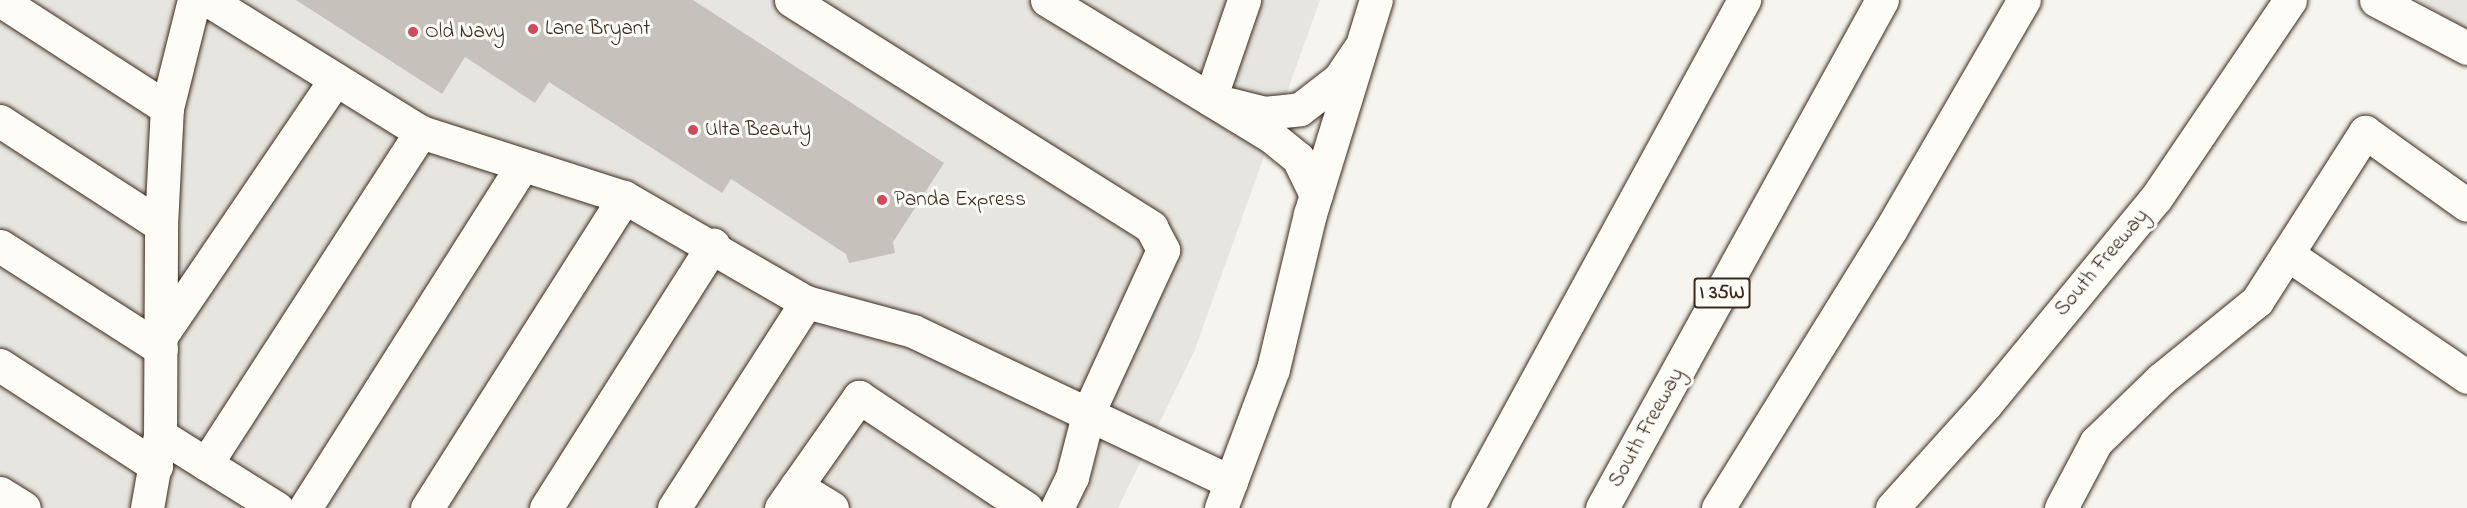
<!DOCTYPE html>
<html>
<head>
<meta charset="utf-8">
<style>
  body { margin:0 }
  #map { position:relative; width:2467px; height:508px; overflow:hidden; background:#f5f4ee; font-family:"Indie Flower",sans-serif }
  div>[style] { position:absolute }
  .built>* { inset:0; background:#e7e5df }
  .building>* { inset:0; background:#c7c1bb }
  .roads { filter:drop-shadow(0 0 2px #3b2a1e) drop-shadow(0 0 2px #3b2a1e) }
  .minor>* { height:33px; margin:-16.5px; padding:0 16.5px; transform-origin:16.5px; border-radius:16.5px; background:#fdfcf7 }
  .major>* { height:33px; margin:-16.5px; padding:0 16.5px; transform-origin:16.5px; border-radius:16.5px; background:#fdfcf7 }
  .highway>* { height:33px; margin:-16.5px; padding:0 16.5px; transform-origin:16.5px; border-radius:16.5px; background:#fdfcf7 }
  .dots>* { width:16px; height:16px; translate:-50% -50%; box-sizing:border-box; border:3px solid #fdfcf7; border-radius:50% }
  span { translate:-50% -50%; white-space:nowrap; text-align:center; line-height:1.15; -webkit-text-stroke:6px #fdfcf7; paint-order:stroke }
  .shield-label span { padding:2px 4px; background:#fdfcf7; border:2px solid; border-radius:4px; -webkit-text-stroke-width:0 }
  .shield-label { font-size:20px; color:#3b2a1e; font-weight:700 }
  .poi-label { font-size:21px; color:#3b2a1e }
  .left { translate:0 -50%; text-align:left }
  .street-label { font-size:21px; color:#3b2a1e }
</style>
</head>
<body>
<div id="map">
  <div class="built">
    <div style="clip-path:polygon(0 0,1320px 0,1194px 352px,1118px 508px,0 508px)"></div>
    <div style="clip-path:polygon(2418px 0,2467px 0,2467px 30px)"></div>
  </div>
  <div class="building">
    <div style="clip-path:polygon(296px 0,693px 0,944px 163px,893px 242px,895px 253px,849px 263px,846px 254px,731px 179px,722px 193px,549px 82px,535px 103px,465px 57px,442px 94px)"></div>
  </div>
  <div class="roads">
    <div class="minor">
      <div style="left:0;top:0;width:199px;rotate:32.9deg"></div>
      <div style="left:208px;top:0;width:251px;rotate:31.8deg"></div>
      <div style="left:421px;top:132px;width:213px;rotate:17.8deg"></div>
      <div style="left:624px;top:197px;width:210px;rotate:30deg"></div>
      <div style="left:806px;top:302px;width:111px;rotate:15.2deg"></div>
      <div style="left:913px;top:331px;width:352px;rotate:25.4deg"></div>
      <div style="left:791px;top:0;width:426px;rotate:32.2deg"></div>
      <div style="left:1151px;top:227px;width:26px;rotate:62deg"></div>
      <div style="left:1163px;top:250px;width:177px;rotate:114.7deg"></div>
      <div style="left:1089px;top:411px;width:68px;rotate:104.4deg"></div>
      <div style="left:1072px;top:477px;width:34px;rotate:116deg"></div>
      <div style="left:1047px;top:0;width:263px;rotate:31.3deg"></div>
      <div style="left:1272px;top:137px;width:33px;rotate:39deg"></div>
      <div style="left:1298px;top:158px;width:41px;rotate:64.1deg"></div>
      <div style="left:2376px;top:0;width:103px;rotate:27.8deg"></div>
      <div style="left:1210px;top:99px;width:105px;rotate:-71deg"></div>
      <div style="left:1229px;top:104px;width:36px;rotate:14deg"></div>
      <div style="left:1264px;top:113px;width:36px;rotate:-6deg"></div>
      <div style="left:1300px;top:109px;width:49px;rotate:-37.6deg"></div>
      <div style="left:1339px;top:79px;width:36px;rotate:-56deg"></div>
      <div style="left:0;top:121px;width:192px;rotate:32.9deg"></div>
      <div style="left:0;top:246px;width:191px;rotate:32.6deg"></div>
      <div style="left:2287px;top:254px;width:218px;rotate:34.3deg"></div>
      <div style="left:161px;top:336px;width:310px;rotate:-55.8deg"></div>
      <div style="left:0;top:365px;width:186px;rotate:32.9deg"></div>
      <div style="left:160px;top:435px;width:138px;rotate:32deg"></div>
      <div style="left:206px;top:464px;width:396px;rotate:-57.1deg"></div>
      <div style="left:796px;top:486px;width:42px;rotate:31.4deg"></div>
      <div style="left:0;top:493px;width:28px;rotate:32deg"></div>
      <div style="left:147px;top:508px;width:74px;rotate:-79.9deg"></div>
      <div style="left:160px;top:435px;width:210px;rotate:-89.7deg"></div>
      <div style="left:161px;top:225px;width:117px;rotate:-87.1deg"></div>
      <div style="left:167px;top:108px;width:111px;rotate:-76deg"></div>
      <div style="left:305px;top:508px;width:406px;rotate:-57.6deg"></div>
      <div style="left:427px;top:508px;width:368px;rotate:-57.6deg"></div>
      <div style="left:546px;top:508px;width:312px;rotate:-57.6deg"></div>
      <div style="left:674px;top:508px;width:245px;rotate:-57.3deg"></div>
      <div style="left:781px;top:508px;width:136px;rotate:-54.9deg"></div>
      <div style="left:859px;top:397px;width:201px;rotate:33.6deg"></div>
      <div style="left:2061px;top:508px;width:75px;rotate:-62.1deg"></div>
      <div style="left:2096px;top:442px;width:91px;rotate:-44.1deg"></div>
      <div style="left:2161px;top:379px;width:124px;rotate:-39.1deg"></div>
      <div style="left:2257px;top:301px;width:201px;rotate:-57.4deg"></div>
      <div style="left:2365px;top:132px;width:125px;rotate:35.6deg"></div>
    </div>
    <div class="major">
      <div style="left:1221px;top:508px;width:148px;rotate:-69.5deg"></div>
      <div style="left:1273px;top:369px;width:159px;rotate:-76.6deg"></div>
      <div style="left:1310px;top:214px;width:224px;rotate:-72.9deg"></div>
      <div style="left:1892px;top:508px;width:140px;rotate:-47.9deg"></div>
      <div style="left:1986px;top:404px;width:267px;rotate:-50.5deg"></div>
      <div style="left:2156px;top:198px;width:239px;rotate:-55.9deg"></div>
    </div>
    <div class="highway">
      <div style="left:1467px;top:508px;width:579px;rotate:-61.4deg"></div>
      <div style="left:1602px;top:508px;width:580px;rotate:-61.14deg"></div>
      <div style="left:1718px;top:508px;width:328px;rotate:-58.2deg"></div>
      <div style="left:1891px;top:229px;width:265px;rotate:-59.9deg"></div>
    </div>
  </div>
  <div class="dots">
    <div style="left:533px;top:29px;background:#d1495b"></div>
    <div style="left:413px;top:32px;background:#d1495b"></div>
    <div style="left:693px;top:130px;background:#d1495b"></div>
    <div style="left:882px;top:200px;background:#d1495b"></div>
  </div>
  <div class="shield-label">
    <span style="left:1722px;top:293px">I 35W</span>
  </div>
  <div class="poi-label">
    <span class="left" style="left:545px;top:29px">Lane Bryant</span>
    <span class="left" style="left:425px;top:32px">Old Navy</span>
    <span class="left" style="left:705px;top:130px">Ulta Beauty</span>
    <span class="left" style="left:894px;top:200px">Panda Express</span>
  </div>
  <div class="street-label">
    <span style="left:2102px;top:263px;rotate:-50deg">South Freeway</span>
    <span style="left:1647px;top:428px;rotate:-61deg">South Freeway</span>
  </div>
</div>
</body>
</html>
